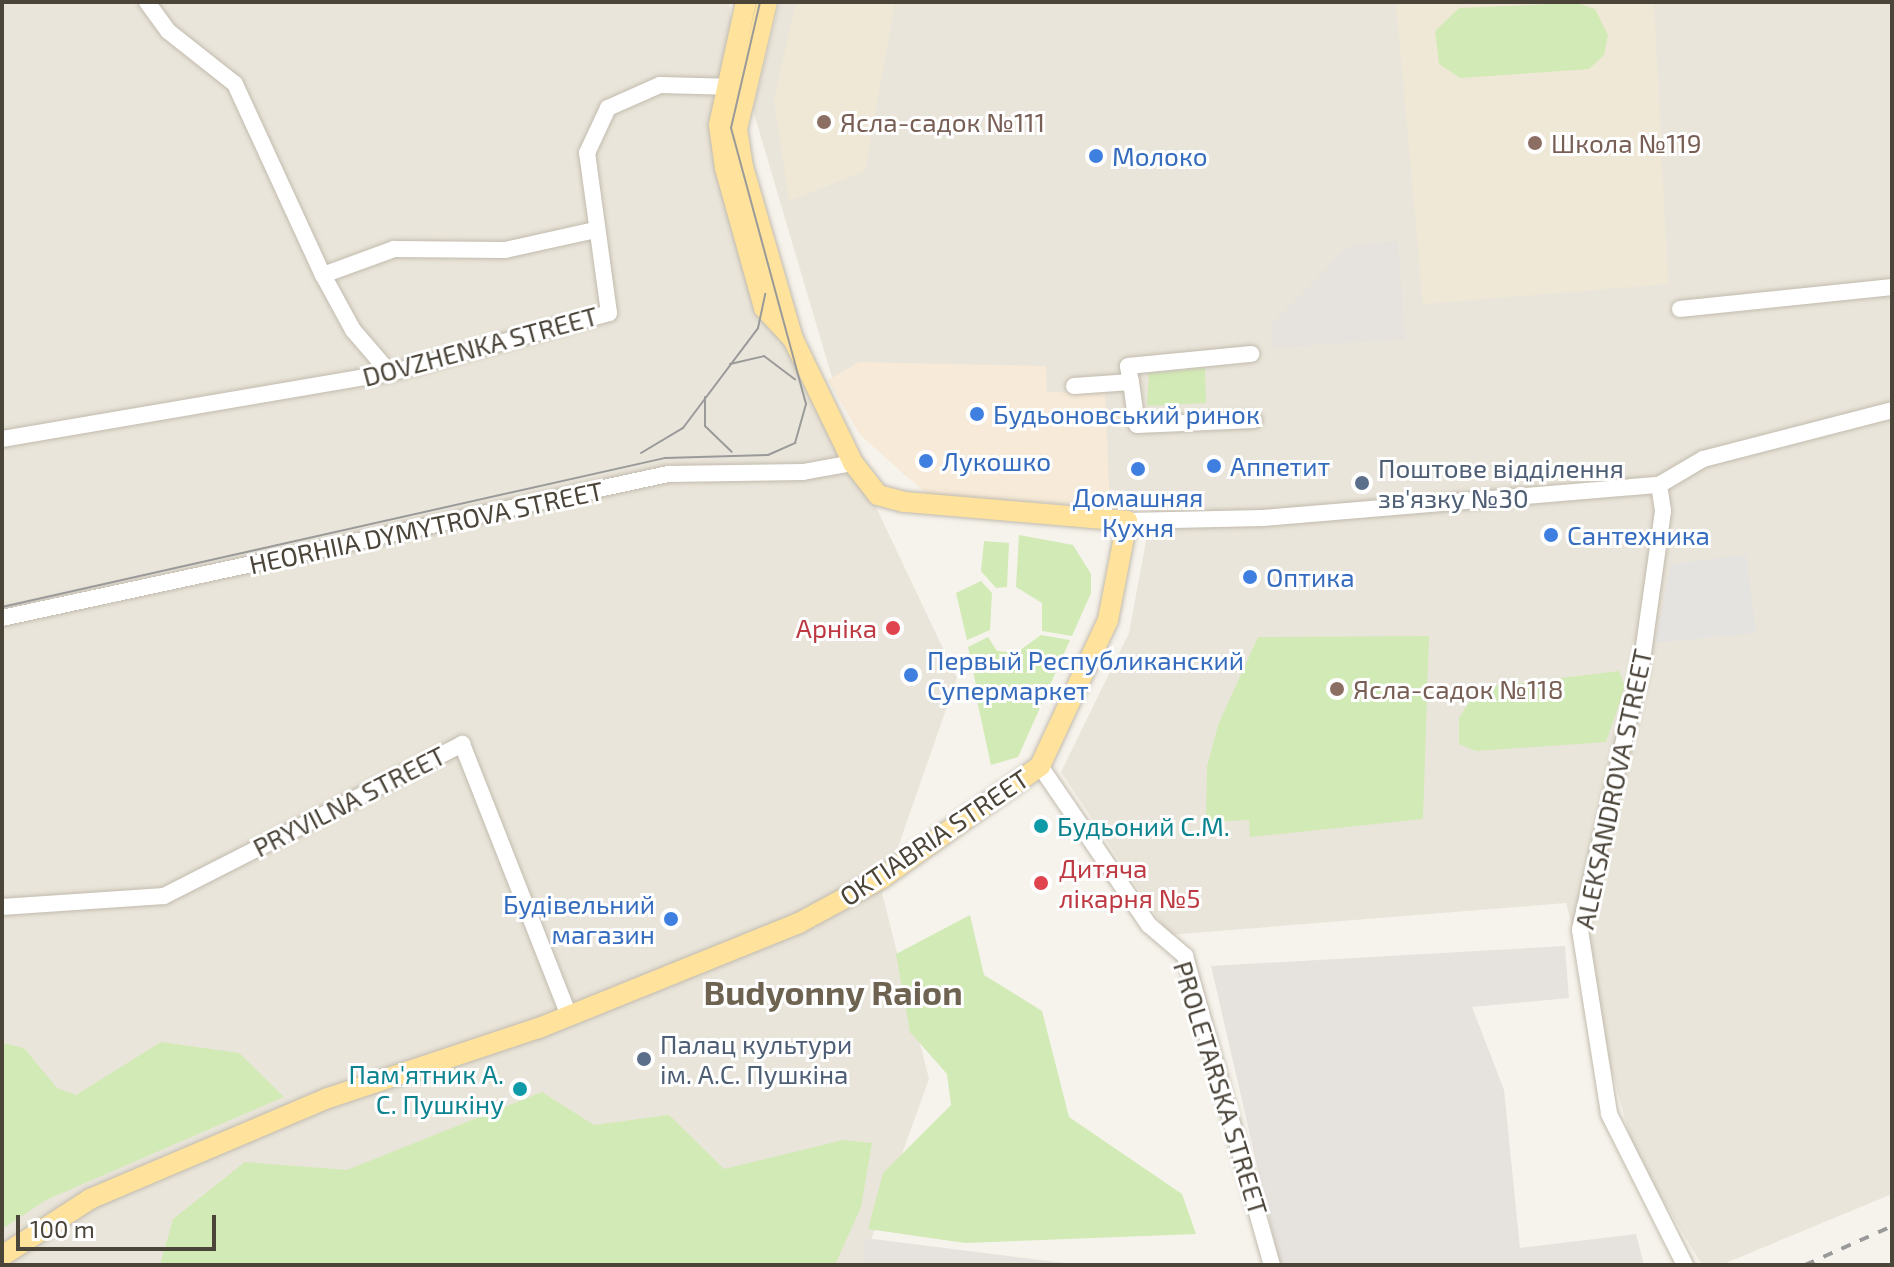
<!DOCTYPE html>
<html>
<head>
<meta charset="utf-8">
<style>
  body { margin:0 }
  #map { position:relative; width:1894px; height:1267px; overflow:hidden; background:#f6f3ec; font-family:"Exo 2",sans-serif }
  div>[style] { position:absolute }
  .residential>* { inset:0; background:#eae5da }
  .commercial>* { inset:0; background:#f7ead8 }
  .industrial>* { inset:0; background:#e6e2dd }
  .education>* { inset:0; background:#efe8d6 }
  .green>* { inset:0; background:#d2eab5 }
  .parking>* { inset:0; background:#e5e3e0 }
  .roads { filter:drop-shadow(0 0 2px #c2bbae) drop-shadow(0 0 2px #c2bbae) }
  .minor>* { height:16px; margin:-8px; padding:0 8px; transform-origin:8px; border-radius:8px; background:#fff }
  .major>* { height:20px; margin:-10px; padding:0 10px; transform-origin:10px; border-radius:10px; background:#ffe39c }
  .tram>* { height:2px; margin:-1px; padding:0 1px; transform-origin:1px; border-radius:1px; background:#9a9a9a }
  .rail>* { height:4px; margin-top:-2px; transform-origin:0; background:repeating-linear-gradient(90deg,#9a9a9a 0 10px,transparent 0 20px) }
  .dots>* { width:22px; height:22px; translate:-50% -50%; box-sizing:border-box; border:4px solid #fff; border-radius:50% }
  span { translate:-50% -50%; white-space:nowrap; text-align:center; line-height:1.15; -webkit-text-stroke:6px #fff; paint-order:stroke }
  .education-label { font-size:26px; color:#785e54 }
  .left { translate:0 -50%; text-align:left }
  .shop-label { font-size:26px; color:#366cbe }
  .right { translate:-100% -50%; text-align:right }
  .street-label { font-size:26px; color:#4b4439 }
  .service-label { font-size:26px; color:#4e5e75 }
  .health-label { font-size:26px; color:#be3a42 }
  .culture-label { font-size:26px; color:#0d838f }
  .district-label { font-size:34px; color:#6e6250; font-weight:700 }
  .frame { position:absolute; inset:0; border:4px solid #4b4439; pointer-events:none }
  .scale { position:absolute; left:16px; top:1215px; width:200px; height:36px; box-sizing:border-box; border:4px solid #4b4439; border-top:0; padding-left:10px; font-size:24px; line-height:28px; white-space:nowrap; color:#4b4439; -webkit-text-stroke:6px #fff; paint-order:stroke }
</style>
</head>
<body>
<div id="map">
  <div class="residential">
    <div style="clip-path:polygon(2px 2px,729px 2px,759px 301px,875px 505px,957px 678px,882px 893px,929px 1079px,862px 1265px,2px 1265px)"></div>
    <div style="clip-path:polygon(780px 2px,1892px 2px,1892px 1194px,1721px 1265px,1702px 1265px,1634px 1152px,1566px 903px,1169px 935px,1061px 772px,1129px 633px,1155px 493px,904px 475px,836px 391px,753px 110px)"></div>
  </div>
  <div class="commercial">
    <div style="clip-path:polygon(859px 362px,1046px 366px,1047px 392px,1105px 393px,1110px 507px,929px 496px,860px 435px,828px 380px)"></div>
  </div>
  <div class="industrial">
    <div style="clip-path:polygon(1398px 241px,1405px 339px,1272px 348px,1272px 324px,1349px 246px)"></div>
    <div style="clip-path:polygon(1565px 946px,1569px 998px,1472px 1007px,1504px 1090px,1520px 1248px,1636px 1234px,1644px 1265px,1280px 1265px,1211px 966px)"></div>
    <div style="clip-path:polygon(865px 1238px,1080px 1265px,863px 1265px)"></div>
  </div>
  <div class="education">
    <div style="clip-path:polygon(796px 2px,895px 2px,865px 171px,789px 201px,774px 99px)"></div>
    <div style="clip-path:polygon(1396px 2px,1654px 2px,1668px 284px,1423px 304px)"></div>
  </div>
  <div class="green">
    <div style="clip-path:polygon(1577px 3px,1595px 9px,1608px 35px,1604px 55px,1589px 69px,1460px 78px,1439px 64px,1435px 31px,1459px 8px)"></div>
    <div style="clip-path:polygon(1205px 368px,1206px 403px,1147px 406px,1149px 373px)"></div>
    <div style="clip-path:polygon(1019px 535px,1073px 545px,1091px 574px,1091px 593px,1072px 636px,1042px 631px,1042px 603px,1016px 587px)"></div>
    <div style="clip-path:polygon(984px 541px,1009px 543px,1007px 587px,996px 588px,981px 571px)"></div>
    <div style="clip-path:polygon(981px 581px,992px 593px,990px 630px,967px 640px,956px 593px)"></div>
    <div style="clip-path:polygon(1041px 635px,1070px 640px,1050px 685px,978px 695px,968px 647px,988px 637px,997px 651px,1016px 653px)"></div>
    <div style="clip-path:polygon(1429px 636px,1423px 819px,1250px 837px,1249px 820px,1206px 822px,1207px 767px,1218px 725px,1258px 637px)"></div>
    <div style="clip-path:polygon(1619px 671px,1625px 687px,1606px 742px,1476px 751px,1459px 744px,1459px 718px,1478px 688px)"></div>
    <div style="clip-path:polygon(1048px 690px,1018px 757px,991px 765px,977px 700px)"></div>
    <div style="clip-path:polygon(970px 915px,984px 975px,1042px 1011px,1069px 1117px,1182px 1194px,1196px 1234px,965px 1243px,868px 1229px,883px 1173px,951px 1105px,947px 1074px,910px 1032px,896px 954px)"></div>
    <div style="clip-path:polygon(161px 1042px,239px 1053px,284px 1097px,46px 1200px,2px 1229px,2px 1043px,24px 1048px,57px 1088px,76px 1095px)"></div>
    <div style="clip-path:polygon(542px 1092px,594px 1125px,669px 1115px,724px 1169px,843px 1140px,872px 1143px,861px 1207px,835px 1265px,160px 1265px,173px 1219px,245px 1162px,347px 1170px)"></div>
  </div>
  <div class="parking">
    <div style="clip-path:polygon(1746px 555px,1756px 633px,1655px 643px,1671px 564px)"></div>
  </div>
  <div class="roads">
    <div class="minor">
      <div style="left:147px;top:2px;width:36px;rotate:54deg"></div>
      <div style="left:168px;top:31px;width:85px;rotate:38.3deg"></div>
      <div style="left:235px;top:84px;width:210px;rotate:65.3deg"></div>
      <div style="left:323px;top:275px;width:63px;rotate:61.4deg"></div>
      <div style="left:353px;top:330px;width:57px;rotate:49.3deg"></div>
      <div style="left:323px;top:275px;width:76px;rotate:-20.1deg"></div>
      <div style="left:394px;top:249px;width:111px;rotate:0.5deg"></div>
      <div style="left:505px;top:250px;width:92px;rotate:-12.5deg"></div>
      <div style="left:1680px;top:309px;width:213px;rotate:-5.9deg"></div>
      <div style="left:1131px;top:382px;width:16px;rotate:-101deg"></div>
      <div style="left:1128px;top:366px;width:124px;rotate:-5.6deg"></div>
      <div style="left:1074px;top:386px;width:57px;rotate:-4deg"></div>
      <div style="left:1131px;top:382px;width:43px;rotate:82.1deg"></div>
      <div style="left:1137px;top:425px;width:117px;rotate:-2.4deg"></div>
      <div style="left:2px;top:439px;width:394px;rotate:-9.7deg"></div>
      <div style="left:390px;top:373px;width:227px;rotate:-15.3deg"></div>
      <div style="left:609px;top:313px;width:162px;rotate:-97.8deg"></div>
      <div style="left:587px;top:153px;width:50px;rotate:-65deg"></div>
      <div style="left:608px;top:108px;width:57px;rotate:-23.9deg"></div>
      <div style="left:660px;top:85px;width:77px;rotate:1.5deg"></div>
      <div style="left:1659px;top:485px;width:26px;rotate:81deg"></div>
      <div style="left:1663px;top:511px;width:158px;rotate:98deg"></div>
      <div style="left:1641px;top:667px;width:270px;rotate:103.1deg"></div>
      <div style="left:1580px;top:930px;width:186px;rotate:81deg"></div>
      <div style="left:1609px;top:1114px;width:169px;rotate:63.3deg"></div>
      <div style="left:1127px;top:521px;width:136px;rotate:-1.3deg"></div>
      <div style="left:1263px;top:518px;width:397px;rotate:-4.8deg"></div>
      <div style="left:1659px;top:485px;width:51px;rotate:-30.6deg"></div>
      <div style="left:1703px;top:459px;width:195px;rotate:-14.5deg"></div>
      <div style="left:2px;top:618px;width:681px;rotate:-12.2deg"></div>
      <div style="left:668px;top:474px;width:135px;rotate:-0.8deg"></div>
      <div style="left:803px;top:472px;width:51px;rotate:-10.2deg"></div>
      <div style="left:1040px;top:766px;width:193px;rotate:55.6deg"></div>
      <div style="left:1149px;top:925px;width:48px;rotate:40.7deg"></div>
      <div style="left:1185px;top:956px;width:321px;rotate:74.3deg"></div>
      <div style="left:2px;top:907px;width:162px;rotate:-3.9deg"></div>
      <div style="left:164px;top:896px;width:335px;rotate:-27deg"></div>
      <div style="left:462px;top:744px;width:291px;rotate:68.5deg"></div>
    </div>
    <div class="major">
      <div style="left:746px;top:2px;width:126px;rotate:102.4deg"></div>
      <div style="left:719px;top:125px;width:43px;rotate:82.1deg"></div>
      <div style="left:725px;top:168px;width:145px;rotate:74.4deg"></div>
      <div style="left:764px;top:308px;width:42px;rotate:46.9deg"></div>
      <div style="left:2px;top:1256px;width:105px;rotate:-32.9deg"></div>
      <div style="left:90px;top:1199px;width:259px;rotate:-23deg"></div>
      <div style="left:328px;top:1098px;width:222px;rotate:-18.4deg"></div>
      <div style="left:539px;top:1028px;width:280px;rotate:-22deg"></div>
      <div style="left:799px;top:923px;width:94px;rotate:-28.5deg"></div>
      <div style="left:882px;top:878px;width:194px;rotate:-35.3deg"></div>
      <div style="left:1040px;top:766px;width:161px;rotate:-65deg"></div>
      <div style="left:1108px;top:620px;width:101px;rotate:-79.1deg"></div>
      <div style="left:1127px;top:521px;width:224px;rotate:-175.1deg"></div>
      <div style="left:904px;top:502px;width:27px;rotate:-165deg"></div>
      <div style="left:878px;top:495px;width:41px;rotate:-128deg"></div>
      <div style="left:853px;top:463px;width:138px;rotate:-115.8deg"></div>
      <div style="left:793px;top:339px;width:179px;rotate:-106.2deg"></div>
      <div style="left:743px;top:167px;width:38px;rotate:-99deg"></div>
      <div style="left:737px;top:129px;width:130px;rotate:-76.7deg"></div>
    </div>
  </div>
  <div class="tram">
    <div style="left:730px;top:364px;width:35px;rotate:-13deg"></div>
    <div style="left:764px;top:356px;width:39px;rotate:37deg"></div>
    <div style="left:705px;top:397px;width:29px;rotate:90deg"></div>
    <div style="left:705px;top:426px;width:37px;rotate:44deg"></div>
    <div style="left:641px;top:453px;width:49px;rotate:-30.8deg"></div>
    <div style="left:683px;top:428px;width:125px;rotate:-53.1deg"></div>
    <div style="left:758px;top:328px;width:35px;rotate:-78deg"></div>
    <div style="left:2px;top:607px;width:680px;rotate:-12.67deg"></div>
    <div style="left:665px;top:458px;width:103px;rotate:-1.7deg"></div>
    <div style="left:768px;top:455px;width:30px;rotate:-24deg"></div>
    <div style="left:795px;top:443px;width:41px;rotate:-74.2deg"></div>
    <div style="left:806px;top:404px;width:286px;rotate:-105.2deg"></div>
    <div style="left:731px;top:128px;width:129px;rotate:-77deg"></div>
  </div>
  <div class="rail">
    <div style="left:1805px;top:1265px;width:95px;rotate:-24.1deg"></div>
  </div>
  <div class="dots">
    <div style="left:824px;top:122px;background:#8d6e63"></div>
    <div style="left:1535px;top:143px;background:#8d6e63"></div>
    <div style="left:1096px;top:156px;background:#3f7fe0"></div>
    <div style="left:977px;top:414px;background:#3f7fe0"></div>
    <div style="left:926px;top:461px;background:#3f7fe0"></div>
    <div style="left:1214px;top:466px;background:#3f7fe0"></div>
    <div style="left:1138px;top:469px;background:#3f7fe0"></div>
    <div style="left:1362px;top:483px;background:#5c6f8a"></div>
    <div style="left:1551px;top:535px;background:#3f7fe0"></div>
    <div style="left:1250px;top:577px;background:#3f7fe0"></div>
    <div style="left:893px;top:628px;background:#e0444e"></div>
    <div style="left:911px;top:675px;background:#3f7fe0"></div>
    <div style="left:1337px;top:689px;background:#8d6e63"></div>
    <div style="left:1041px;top:826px;background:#0f9aa8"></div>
    <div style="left:1041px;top:883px;background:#e0444e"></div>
    <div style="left:671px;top:919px;background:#3f7fe0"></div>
    <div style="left:644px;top:1059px;background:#5c6f8a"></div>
    <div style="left:520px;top:1089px;background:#0f9aa8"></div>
  </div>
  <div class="education-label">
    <span class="left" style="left:840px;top:122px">Ясла-садок №111</span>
    <span class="left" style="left:1551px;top:143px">Школа №119</span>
    <span class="left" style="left:1353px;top:689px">Ясла-садок №118</span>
  </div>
  <div class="shop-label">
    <span class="left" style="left:1112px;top:156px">Молоко</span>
    <span class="left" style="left:993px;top:414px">Будьоновський ринок</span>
    <span class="left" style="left:942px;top:461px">Лукошко</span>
    <span class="left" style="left:1230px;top:466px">Аппетит</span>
    <span style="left:1138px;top:512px">Домашняя<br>Кухня</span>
    <span class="left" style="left:1567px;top:535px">Сантехника</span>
    <span class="left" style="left:1266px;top:577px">Оптика</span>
    <span class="left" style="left:927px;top:675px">Первый Республиканский<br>Супермаркет</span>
    <span class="right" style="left:655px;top:919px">Будівельний<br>магазин</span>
  </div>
  <div class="street-label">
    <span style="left:480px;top:346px;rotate:-15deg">DOVZHENKA STREET</span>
    <span style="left:426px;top:527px;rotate:-12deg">HEORHIIA DYMYTROVA STREET</span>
    <span style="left:1613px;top:789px;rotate:-78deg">ALEKSANDROVA STREET</span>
    <span style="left:349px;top:801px;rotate:-27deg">PRYVILNA STREET</span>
    <span style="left:934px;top:837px;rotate:-34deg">OKTIABRIA STREET</span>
    <span style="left:1221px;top:1088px;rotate:73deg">PROLETARSKA STREET</span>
  </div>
  <div class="service-label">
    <span class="left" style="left:1378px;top:483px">Поштове відділення<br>зв'язку №30</span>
    <span class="left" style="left:660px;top:1059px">Палац культури<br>ім. А.С. Пушкіна</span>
  </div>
  <div class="health-label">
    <span class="right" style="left:877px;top:628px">Арніка</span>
    <span class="left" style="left:1059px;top:883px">Дитяча<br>лікарня №5</span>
  </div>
  <div class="culture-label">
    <span class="left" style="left:1057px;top:826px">Будьоний С.М.</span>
    <span class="right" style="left:504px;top:1089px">Пам'ятник А.<br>С. Пушкіну</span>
  </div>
  <div class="district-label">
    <span style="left:833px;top:992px">Budyonny Raion</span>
  </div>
  <div class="frame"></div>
  <div class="scale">100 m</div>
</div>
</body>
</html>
